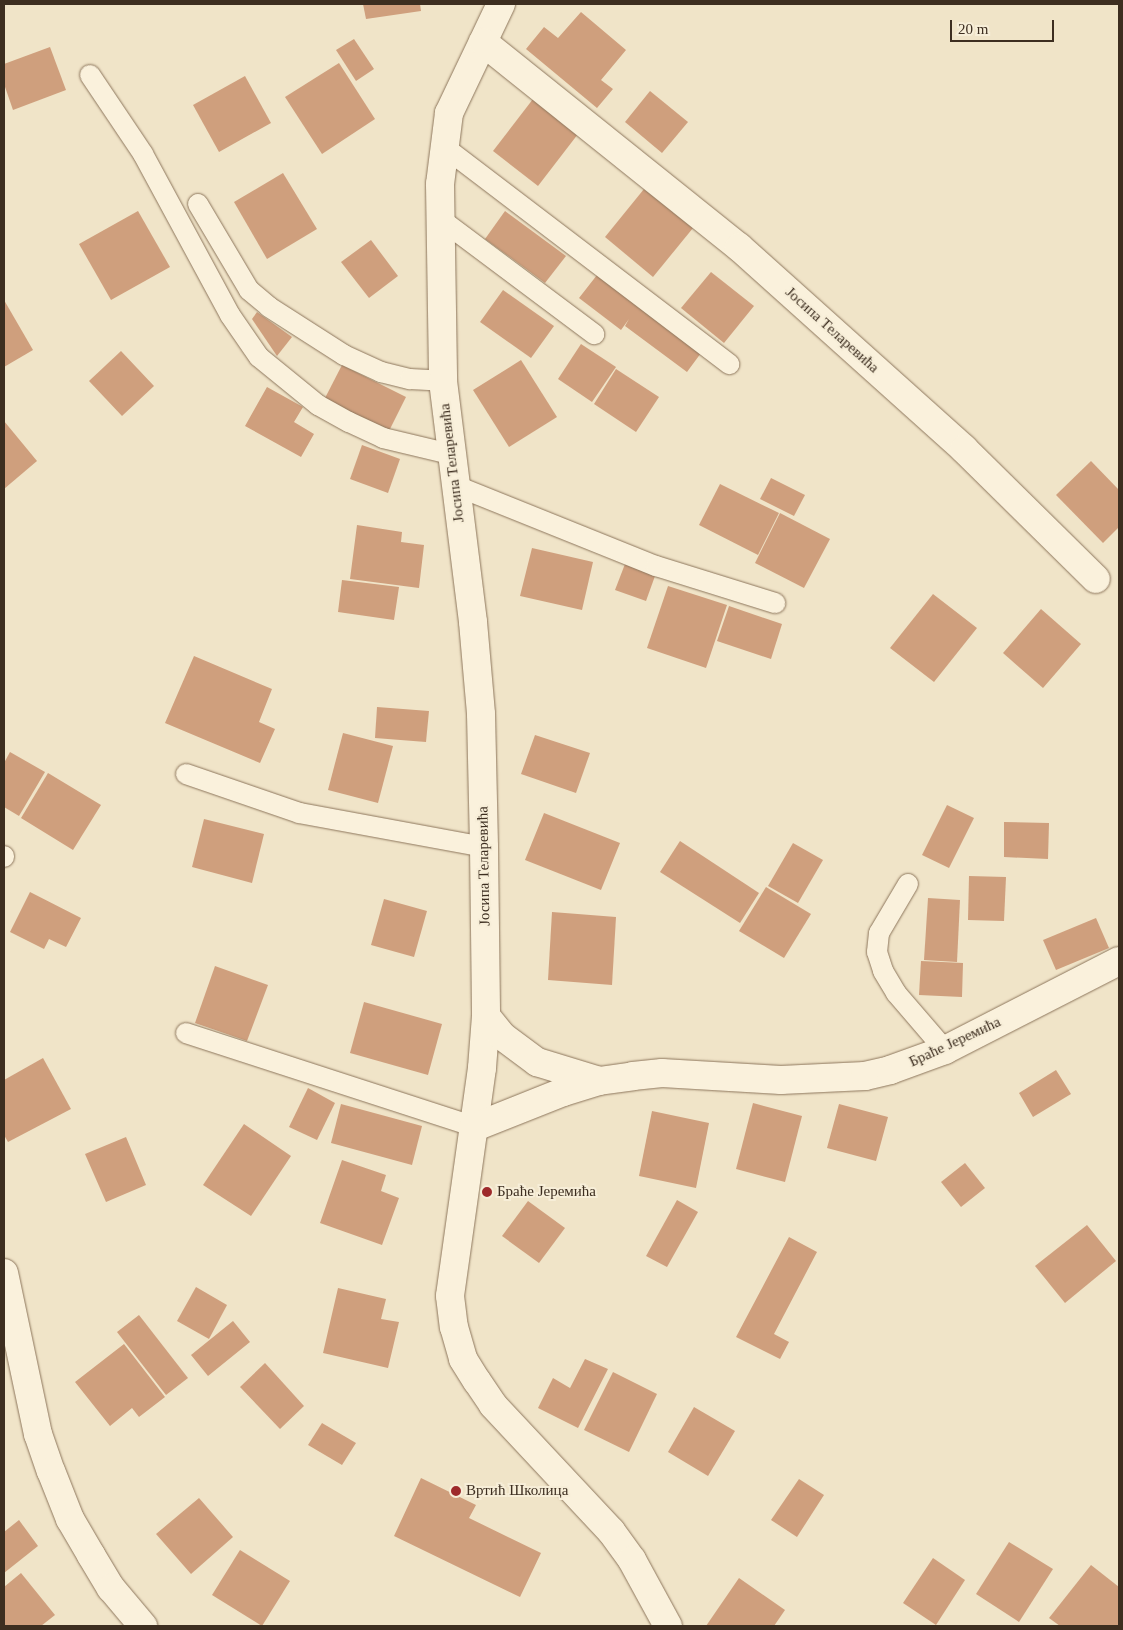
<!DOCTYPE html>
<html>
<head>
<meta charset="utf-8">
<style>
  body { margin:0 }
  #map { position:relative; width:1123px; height:1630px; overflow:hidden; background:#f0e4c8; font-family:"Times New Roman",serif }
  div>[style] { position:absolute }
  .building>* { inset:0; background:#cf9f7d }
  .roads { filter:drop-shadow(0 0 1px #8d765c) drop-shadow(0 0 1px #8d765c) }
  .service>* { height:20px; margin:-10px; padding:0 10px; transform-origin:10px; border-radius:10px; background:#faf1dc }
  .minor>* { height:28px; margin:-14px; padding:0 14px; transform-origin:14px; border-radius:14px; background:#faf1dc }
  .tertiary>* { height:28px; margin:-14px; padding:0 14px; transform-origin:14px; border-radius:14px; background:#faf1dc }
  .dots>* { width:14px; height:14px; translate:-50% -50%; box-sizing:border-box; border:2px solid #f7eed8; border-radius:50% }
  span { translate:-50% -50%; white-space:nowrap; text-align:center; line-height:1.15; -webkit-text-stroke:4px #f7eed8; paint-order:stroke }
  .street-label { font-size:15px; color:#3d2e20 }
  .poi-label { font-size:15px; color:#3d2e20 }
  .left { translate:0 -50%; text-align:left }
  .frame { position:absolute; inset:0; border:5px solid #3d2e20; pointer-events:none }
  .scale { position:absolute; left:950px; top:20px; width:104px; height:22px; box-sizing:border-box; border:2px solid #3d2e20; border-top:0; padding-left:6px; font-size:15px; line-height:18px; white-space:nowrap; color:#3d2e20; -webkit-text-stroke:4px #f7eed8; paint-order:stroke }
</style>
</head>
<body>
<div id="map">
  <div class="building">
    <div style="clip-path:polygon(363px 4px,420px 4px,421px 11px,366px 19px)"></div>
    <div style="clip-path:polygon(581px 12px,626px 50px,601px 80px,613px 89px,597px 108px,526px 49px,544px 27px,558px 38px)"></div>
    <div style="clip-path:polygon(354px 39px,374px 69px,356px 81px,336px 50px)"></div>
    <div style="clip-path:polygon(50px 47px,66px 90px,13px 110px,4px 84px,4px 64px)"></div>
    <div style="clip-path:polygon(339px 63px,375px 119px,322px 154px,285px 97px)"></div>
    <div style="clip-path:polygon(245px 76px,271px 123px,219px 152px,193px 105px)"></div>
    <div style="clip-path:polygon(650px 91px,688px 122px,662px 153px,625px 122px)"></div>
    <div style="clip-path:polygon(533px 99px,578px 134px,538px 186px,493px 151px)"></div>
    <div style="clip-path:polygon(283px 173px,317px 229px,267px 259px,234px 202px)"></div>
    <div style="clip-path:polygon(644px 189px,693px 228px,653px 277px,605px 237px)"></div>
    <div style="clip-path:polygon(138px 211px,170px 267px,111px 300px,79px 244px)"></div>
    <div style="clip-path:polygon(505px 211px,566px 256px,545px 283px,485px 239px)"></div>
    <div style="clip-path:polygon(371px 240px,398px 276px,369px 298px,341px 262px)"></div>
    <div style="clip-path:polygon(711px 272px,754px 306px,724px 343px,681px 308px)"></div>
    <div style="clip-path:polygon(597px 275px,701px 353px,687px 372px,625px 326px,629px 319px,621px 330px,579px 298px)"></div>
    <div style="clip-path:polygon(503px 290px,554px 326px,531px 358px,480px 322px)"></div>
    <div style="clip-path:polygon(4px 300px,33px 350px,4px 367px)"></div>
    <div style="clip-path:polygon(257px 312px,292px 337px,277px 356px,252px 319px)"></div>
    <div style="clip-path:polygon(581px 344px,616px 367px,592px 402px,558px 379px)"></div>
    <div style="clip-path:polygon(121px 351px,154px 386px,122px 416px,89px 381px)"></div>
    <div style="clip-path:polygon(521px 360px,557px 417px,509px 447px,473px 390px)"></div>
    <div style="clip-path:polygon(342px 365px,406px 397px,388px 433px,324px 400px)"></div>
    <div style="clip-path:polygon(616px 369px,659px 397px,636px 432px,594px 404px)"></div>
    <div style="clip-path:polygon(267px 387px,303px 407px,294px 422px,314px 434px,301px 457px,245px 426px)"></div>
    <div style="clip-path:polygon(4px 421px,37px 461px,4px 489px)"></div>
    <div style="clip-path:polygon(362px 445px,400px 459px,388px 493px,350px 479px)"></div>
    <div style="clip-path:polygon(1091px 461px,1119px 490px,1119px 527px,1103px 543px,1056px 495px)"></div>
    <div style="clip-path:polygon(771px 478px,805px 495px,794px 516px,760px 499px)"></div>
    <div style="clip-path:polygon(720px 484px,779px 513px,758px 555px,699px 525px)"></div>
    <div style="clip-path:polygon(780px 513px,830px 539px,804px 588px,755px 563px)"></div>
    <div style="clip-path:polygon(357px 525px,402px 532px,401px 542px,424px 545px,419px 588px,350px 579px)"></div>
    <div style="clip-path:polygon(532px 548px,593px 562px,582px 610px,520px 596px)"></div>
    <div style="clip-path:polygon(625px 564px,655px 576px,646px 601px,615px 590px)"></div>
    <div style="clip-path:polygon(342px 580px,399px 587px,394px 620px,338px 612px)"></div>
    <div style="clip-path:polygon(668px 586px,727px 605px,706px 668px,647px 648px)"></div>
    <div style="clip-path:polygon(933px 594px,977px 628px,934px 682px,890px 648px)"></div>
    <div style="clip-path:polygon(729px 606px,782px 624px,771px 659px,717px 641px)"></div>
    <div style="clip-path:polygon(1041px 609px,1081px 644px,1043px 688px,1003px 653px)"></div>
    <div style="clip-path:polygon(194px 656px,272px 689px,259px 722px,275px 729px,260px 763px,165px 723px)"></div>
    <div style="clip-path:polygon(377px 707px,429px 711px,426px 742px,375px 738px)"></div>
    <div style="clip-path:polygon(343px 733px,393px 746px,378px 803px,328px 790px)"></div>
    <div style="clip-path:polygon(535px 735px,590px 753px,576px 793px,521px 774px)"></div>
    <div style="clip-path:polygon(10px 752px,45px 772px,19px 816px,4px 807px,4px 763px)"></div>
    <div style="clip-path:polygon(48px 773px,101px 805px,73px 850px,21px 818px)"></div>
    <div style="clip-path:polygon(947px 805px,974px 818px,949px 868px,922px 855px)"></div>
    <div style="clip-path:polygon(544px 813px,620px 843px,601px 890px,525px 860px)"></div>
    <div style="clip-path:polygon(204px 819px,264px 834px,252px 883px,192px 867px)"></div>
    <div style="clip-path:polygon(1004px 822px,1049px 823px,1048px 859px,1004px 857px)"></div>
    <div style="clip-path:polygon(680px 841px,759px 893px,740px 923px,660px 872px)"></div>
    <div style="clip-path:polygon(793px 843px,823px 860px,798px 903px,768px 886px)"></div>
    <div style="clip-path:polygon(969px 876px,1006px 877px,1004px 921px,968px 920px)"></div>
    <div style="clip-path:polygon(766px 887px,811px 914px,784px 958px,739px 931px)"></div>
    <div style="clip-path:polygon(30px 892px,81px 918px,66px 947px,49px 939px,44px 949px,10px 932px)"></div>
    <div style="clip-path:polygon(928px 898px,960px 900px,957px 962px,924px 960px)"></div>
    <div style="clip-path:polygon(384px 899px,427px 911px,414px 957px,371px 945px)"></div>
    <div style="clip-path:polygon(552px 912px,616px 917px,612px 985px,548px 980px)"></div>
    <div style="clip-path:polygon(1096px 918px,1109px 948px,1056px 970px,1043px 940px)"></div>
    <div style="clip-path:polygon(921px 961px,963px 963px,962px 997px,919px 995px)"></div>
    <div style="clip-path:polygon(215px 966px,268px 985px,247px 1041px,195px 1023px)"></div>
    <div style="clip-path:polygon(364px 1002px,442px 1024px,428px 1075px,350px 1053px)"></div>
    <div style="clip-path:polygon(43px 1058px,71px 1109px,8px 1142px,4px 1135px,4px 1080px)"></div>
    <div style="clip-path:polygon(1056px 1070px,1071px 1094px,1033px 1117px,1019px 1093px)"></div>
    <div style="clip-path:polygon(308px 1088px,335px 1103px,317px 1140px,289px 1127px)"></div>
    <div style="clip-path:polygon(753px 1103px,802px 1116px,785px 1182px,736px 1169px)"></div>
    <div style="clip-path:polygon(341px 1104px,422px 1126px,412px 1165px,331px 1143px)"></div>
    <div style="clip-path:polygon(839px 1104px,888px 1117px,876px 1161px,827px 1148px)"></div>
    <div style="clip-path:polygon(652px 1111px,709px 1123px,696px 1188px,639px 1176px)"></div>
    <div style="clip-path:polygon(244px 1124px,291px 1156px,251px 1216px,203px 1185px)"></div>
    <div style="clip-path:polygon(126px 1137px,146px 1185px,106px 1202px,85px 1154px)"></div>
    <div style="clip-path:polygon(342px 1160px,386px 1175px,381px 1191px,399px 1198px,382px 1245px,320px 1223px)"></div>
    <div style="clip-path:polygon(965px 1163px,985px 1188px,961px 1207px,941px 1182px)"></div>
    <div style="clip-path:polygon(677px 1200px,698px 1212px,667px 1267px,646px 1256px)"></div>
    <div style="clip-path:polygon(528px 1201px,565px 1228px,539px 1263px,502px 1236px)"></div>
    <div style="clip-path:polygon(1087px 1225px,1116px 1261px,1065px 1303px,1035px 1266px)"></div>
    <div style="clip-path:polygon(789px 1237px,817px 1252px,774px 1334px,789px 1342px,780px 1359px,736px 1337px)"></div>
    <div style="clip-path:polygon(196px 1287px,227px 1305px,209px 1339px,177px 1321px)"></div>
    <div style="clip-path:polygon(338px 1288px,386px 1299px,381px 1319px,399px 1322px,388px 1368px,323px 1353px)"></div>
    <div style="clip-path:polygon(139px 1315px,188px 1378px,166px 1395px,117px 1332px)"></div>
    <div style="clip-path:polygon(233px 1321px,250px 1342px,208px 1376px,191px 1355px)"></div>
    <div style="clip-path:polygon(124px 1344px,165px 1397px,139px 1417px,132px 1408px,110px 1426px,75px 1382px)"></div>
    <div style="clip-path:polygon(585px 1359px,608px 1369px,578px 1428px,538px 1408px,553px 1378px,570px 1388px)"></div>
    <div style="clip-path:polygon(265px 1363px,304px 1406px,280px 1429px,240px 1387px)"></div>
    <div style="clip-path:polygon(613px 1372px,657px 1394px,629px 1452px,584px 1430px)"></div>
    <div style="clip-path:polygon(694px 1407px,735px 1431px,708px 1476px,668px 1452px)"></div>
    <div style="clip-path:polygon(322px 1423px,356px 1443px,342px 1465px,308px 1445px)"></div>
    <div style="clip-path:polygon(421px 1478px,476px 1505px,469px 1518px,541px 1553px,520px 1597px,394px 1536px)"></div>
    <div style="clip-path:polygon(799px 1479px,824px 1495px,797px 1537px,771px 1520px)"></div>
    <div style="clip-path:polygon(199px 1498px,233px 1537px,191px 1574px,156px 1534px)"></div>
    <div style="clip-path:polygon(19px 1520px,38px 1546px,4px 1573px,4px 1532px)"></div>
    <div style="clip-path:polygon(1009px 1542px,1053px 1569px,1019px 1622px,976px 1594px)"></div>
    <div style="clip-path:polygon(240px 1550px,290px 1581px,262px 1626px,212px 1595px)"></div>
    <div style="clip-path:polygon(933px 1558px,965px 1580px,936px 1625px,903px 1603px)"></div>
    <div style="clip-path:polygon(1091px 1565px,1119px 1587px,1119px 1626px,1060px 1626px,1049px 1618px)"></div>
    <div style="clip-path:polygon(21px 1573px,55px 1615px,41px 1626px,4px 1626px,4px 1587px)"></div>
    <div style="clip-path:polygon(739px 1578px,785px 1610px,774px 1626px,706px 1626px)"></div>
  </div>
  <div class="roads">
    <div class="service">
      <div style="left:90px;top:75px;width:95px;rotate:56.1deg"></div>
      <div style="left:143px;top:154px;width:183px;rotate:61.6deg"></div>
      <div style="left:230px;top:315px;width:51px;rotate:55.4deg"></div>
      <div style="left:259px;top:357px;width:76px;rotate:39.1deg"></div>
      <div style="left:318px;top:405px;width:35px;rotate:29deg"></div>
      <div style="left:349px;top:422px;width:38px;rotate:25deg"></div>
      <div style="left:383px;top:438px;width:69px;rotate:13.4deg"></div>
      <div style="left:443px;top:146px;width:360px;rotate:37.3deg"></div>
      <div style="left:198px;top:204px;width:100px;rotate:59.3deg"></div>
      <div style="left:249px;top:290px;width:26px;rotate:40deg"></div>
      <div style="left:269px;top:307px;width:89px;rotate:32.6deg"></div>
      <div style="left:344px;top:355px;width:41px;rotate:24.7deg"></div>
      <div style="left:381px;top:372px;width:30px;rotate:14deg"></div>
      <div style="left:410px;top:379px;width:33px;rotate:3deg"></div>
      <div style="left:439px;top:218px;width:194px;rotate:36.8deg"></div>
      <div style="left:454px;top:485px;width:218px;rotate:21.9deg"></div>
      <div style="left:656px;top:566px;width:125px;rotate:17.3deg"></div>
      <div style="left:186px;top:774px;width:120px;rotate:19deg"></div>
      <div style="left:299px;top:813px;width:188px;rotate:10.4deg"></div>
      <div style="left:4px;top:856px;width:1px;rotate:90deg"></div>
      <div style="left:908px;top:884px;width:57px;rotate:120.6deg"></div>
      <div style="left:879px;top:933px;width:19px;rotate:96deg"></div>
      <div style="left:877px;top:952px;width:20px;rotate:72deg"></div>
      <div style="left:883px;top:971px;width:26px;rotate:59deg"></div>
      <div style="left:896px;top:993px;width:75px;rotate:49.3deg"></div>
      <div style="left:186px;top:1033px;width:304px;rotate:18deg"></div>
    </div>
    <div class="minor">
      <div style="left:501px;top:4px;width:121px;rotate:115.5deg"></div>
      <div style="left:449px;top:113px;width:72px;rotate:97.2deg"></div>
      <div style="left:440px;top:184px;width:197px;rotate:89.1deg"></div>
      <div style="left:443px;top:381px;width:243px;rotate:82.9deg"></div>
      <div style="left:473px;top:622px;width:92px;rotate:85deg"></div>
      <div style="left:481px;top:714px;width:133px;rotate:88.7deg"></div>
      <div style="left:484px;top:847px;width:169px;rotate:89.3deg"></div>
      <div style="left:486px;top:1016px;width:52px;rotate:94.4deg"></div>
      <div style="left:482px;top:1068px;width:230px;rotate:98deg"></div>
      <div style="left:450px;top:1296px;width:31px;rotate:83deg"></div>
      <div style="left:454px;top:1327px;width:33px;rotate:74deg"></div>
      <div style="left:463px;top:1359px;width:26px;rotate:58deg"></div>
      <div style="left:477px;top:1381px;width:29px;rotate:56deg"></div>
      <div style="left:493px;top:1405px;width:173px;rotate:46.9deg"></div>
      <div style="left:611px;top:1531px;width:36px;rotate:54deg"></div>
      <div style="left:632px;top:1560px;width:75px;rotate:61.4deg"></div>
      <div style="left:483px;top:42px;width:328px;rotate:38.7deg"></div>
      <div style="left:739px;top:247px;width:302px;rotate:41.9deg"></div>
      <div style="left:964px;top:449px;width:185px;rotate:44.6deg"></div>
      <div style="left:486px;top:1016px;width:26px;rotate:51deg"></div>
      <div style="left:502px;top:1036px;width:44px;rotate:36.6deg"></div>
      <div style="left:537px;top:1062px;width:65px;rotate:17deg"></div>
      <div style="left:475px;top:1127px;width:95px;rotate:-21.7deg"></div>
      <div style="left:563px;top:1092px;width:38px;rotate:-17deg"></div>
      <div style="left:599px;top:1081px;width:34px;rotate:-8deg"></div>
      <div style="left:633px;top:1076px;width:29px;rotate:-6deg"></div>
      <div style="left:662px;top:1073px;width:119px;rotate:3.4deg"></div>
      <div style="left:781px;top:1080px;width:84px;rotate:-2.7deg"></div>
      <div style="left:865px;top:1076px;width:26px;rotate:-13deg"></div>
      <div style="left:890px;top:1070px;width:59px;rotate:-20deg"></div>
      <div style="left:945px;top:1050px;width:195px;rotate:-27.1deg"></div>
    </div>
    <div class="tertiary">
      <div style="left:4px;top:1273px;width:165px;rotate:78.1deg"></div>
      <div style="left:38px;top:1434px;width:39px;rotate:71deg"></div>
      <div style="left:51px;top:1471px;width:52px;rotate:68.4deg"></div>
      <div style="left:70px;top:1519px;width:42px;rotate:59.7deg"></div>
      <div style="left:91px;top:1555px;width:39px;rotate:59deg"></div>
      <div style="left:111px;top:1588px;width:50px;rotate:49.9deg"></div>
    </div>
  </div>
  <div class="dots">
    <div style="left:487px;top:1192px;background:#9e2a2b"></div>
    <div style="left:456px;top:1491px;background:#9e2a2b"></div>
  </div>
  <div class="street-label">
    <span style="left:832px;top:330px;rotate:42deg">Јосипа Теларевића</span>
    <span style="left:452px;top:463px;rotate:-97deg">Јосипа Теларевића</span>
    <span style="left:484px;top:866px;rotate:-91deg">Јосипа Теларевића</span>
    <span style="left:955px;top:1042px;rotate:-25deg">Браће Јеремића</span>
  </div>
  <div class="poi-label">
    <span class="left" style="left:497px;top:1192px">Браће Јеремића</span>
    <span class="left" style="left:466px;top:1491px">Вртић Школица</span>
  </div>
  <div class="frame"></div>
  <div class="scale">20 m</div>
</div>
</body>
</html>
